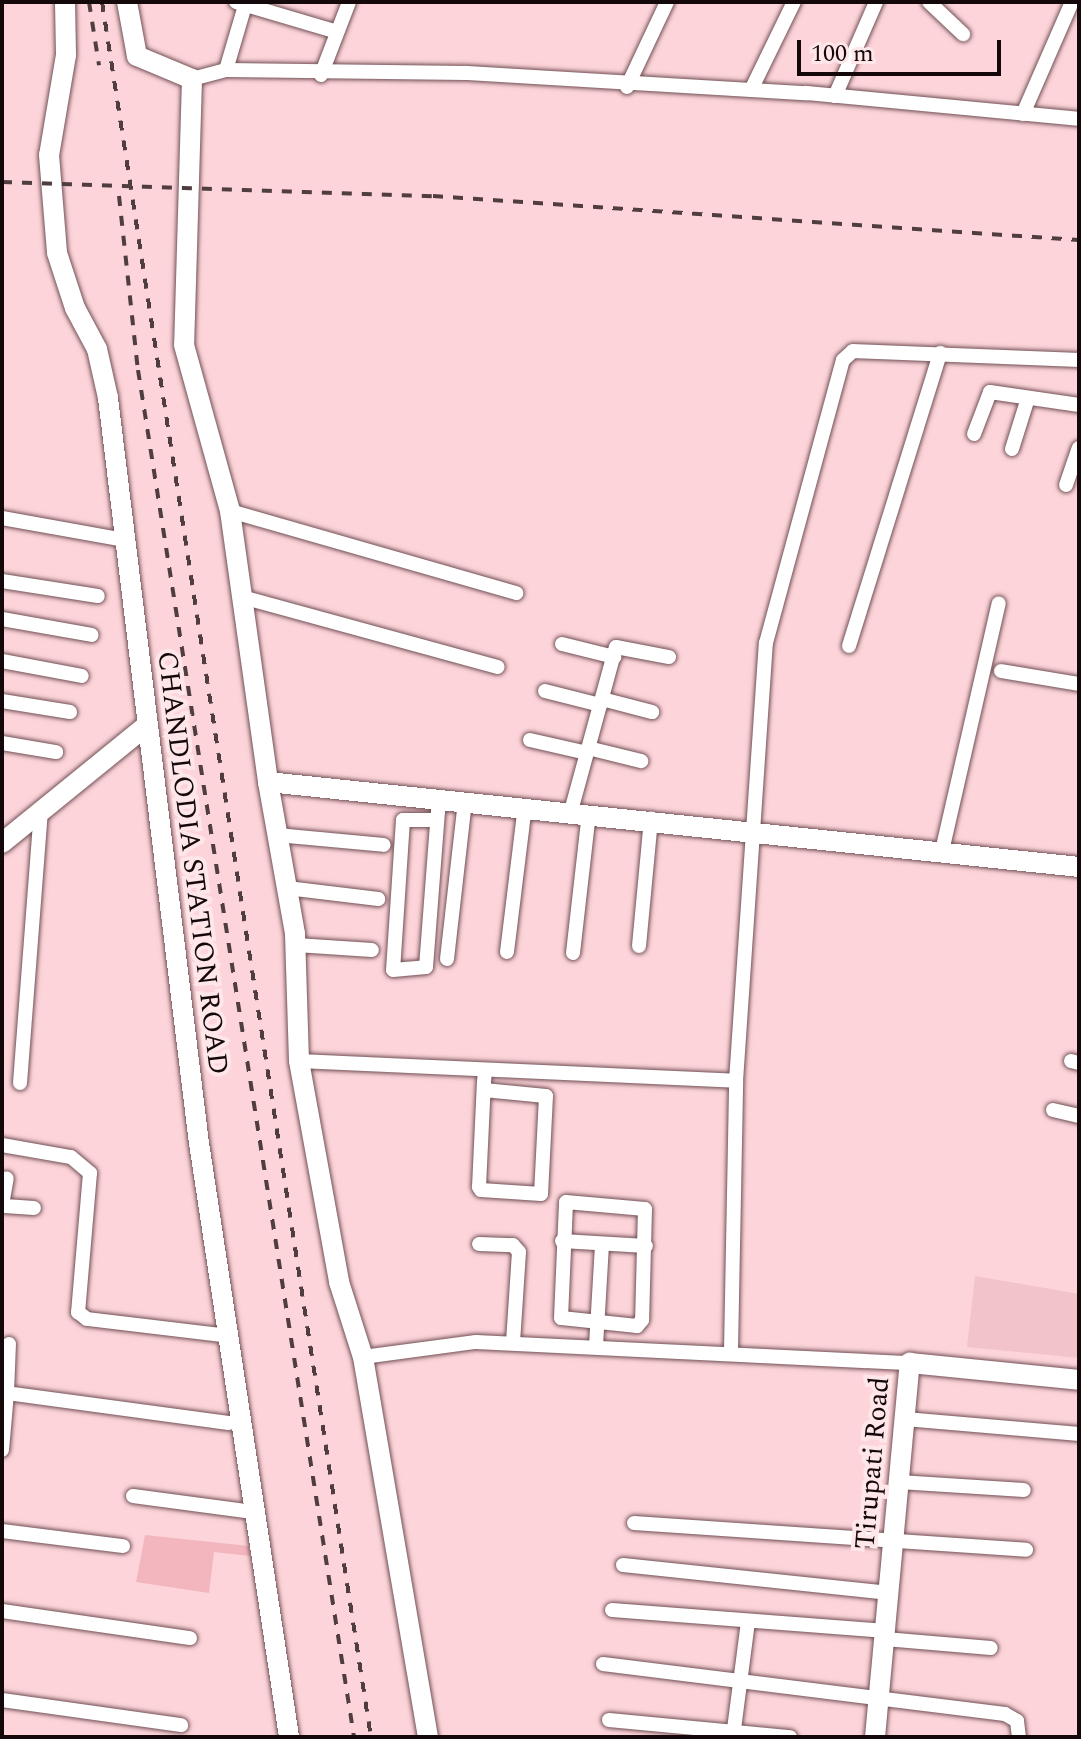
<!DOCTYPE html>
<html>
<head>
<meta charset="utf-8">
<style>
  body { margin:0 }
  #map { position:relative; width:1081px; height:1739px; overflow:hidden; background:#fcd4d9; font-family:Spectral,serif }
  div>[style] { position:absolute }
  .built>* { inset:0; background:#f2c3c9 }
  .green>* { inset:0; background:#f3b6be }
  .roads { filter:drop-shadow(0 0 2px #715055) drop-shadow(0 0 2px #715055) }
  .street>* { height:14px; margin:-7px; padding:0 7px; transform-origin:7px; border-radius:7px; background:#fff }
  .secondary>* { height:20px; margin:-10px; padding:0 10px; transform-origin:10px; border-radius:10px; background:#fff }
  .rail>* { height:4px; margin-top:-2px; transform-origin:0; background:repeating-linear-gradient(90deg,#503d40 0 10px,transparent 0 20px) }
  span { translate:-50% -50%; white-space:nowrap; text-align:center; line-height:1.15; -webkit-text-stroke:8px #fee6e9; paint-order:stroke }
  .street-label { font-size:28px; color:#14080a }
  .frame { position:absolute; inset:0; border:4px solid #14080a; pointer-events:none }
  .scale { position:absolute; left:797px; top:40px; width:204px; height:36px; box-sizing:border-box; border:4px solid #14080a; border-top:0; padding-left:10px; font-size:24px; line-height:28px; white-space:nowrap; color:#14080a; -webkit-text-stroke:6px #fee6e9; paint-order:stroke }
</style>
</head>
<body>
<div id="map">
  <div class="built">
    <div style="clip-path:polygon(975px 1276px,1079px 1294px,1079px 1358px,967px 1347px)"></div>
  </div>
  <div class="green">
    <div style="clip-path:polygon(145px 1535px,249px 1546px,250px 1556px,214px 1552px,209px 1593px,136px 1582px)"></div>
  </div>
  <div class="roads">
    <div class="street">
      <div style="left:236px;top:2px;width:105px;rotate:16.5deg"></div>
      <div style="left:929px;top:2px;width:47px;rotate:43.3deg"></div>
      <div style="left:226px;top:70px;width:71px;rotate:-73.6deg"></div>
      <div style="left:321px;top:75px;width:78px;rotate:-69deg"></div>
      <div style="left:192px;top:79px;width:35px;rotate:-15deg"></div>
      <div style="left:226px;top:70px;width:240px;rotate:0.7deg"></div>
      <div style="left:466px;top:73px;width:341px;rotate:3.4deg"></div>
      <div style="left:806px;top:93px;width:274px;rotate:5.4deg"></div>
      <div style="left:627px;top:87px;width:94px;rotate:-64.8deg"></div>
      <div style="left:751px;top:90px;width:98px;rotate:-64deg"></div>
      <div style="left:835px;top:96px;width:103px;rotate:-66.4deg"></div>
      <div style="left:1023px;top:114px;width:122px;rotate:-66.4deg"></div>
      <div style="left:974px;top:434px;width:45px;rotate:-69.1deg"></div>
      <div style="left:990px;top:392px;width:90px;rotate:8.3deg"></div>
      <div style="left:1012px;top:449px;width:53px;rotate:-72.6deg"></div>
      <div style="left:1066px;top:485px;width:39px;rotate:-71deg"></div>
      <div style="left:230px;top:511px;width:298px;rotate:16deg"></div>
      <div style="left:2px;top:518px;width:124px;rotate:10.2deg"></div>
      <div style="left:2px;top:581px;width:97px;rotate:8.9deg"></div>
      <div style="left:242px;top:597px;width:265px;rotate:15.3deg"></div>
      <div style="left:2px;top:619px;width:91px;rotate:10.1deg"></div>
      <div style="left:562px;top:644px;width:54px;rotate:14deg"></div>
      <div style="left:849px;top:646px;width:307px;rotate:-72.7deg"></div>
      <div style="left:2px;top:661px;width:81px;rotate:10.6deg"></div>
      <div style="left:1001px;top:671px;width:79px;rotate:9.5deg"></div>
      <div style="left:545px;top:691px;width:57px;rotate:14.3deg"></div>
      <div style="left:602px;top:699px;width:52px;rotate:14.6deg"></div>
      <div style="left:2px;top:701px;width:69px;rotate:9.2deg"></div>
      <div style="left:530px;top:740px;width:58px;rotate:12.8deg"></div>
      <div style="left:2px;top:743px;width:55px;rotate:9.5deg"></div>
      <div style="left:588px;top:748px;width:55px;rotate:13.8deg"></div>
      <div style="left:571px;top:811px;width:170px;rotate:-74.7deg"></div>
      <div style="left:616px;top:647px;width:54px;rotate:10.7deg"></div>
      <div style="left:437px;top:820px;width:34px;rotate:180deg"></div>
      <div style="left:403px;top:820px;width:150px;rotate:93.8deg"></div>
      <div style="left:393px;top:970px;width:33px;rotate:-5deg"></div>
      <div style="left:426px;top:967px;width:155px;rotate:-85.6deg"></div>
      <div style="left:438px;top:812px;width:15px;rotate:-86deg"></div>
      <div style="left:277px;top:835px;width:107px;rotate:5.3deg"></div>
      <div style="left:942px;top:851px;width:254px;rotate:-77.1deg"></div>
      <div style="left:287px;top:888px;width:92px;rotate:6.9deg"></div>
      <div style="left:296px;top:945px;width:76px;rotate:3.8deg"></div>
      <div style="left:639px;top:946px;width:128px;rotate:-84.6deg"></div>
      <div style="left:507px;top:952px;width:147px;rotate:-83deg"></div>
      <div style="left:573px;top:953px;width:141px;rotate:-83.5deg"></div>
      <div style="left:447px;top:959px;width:160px;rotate:-83.5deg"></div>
      <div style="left:299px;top:1061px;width:437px;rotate:2.6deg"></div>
      <div style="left:1071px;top:1061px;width:8px;rotate:14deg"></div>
      <div style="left:20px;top:1083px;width:271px;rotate:-85.6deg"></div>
      <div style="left:484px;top:1090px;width:62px;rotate:5.5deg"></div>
      <div style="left:546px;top:1096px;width:98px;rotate:92.9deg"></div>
      <div style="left:541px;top:1194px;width:60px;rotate:-176.2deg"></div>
      <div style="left:481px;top:1190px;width:4px;rotate:-124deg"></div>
      <div style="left:479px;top:1187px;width:105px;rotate:-87.3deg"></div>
      <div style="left:484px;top:1082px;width:12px;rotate:-85deg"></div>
      <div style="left:1053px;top:1110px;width:27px;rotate:13deg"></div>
      <div style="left:2px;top:1145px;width:70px;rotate:9.9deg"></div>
      <div style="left:71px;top:1157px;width:25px;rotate:40deg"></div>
      <div style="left:90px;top:1173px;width:140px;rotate:94.9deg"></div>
      <div style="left:78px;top:1312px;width:11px;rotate:38deg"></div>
      <div style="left:87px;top:1319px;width:144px;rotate:6.8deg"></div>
      <div style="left:566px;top:1202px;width:79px;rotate:5.1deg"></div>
      <div style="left:645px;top:1209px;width:111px;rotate:91.5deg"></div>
      <div style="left:642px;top:1320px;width:8px;rotate:130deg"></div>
      <div style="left:637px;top:1326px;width:76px;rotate:-174deg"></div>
      <div style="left:561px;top:1318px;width:116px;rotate:-87.5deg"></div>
      <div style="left:2px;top:1205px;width:27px;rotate:-80deg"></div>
      <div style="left:5px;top:1206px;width:29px;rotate:4deg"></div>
      <div style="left:562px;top:1241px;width:84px;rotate:3.4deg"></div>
      <div style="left:479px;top:1244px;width:34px;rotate:2deg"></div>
      <div style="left:513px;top:1245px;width:9px;rotate:49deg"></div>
      <div style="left:519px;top:1252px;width:91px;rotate:93.8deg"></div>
      <div style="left:596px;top:1346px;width:102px;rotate:-86.6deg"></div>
      <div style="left:731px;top:1350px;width:269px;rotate:-88.9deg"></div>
      <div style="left:736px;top:1081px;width:439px;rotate:-86.1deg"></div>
      <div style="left:766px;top:643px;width:293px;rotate:-74.8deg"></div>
      <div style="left:843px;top:360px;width:13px;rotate:-42deg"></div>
      <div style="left:853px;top:351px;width:226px;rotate:2.3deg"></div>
      <div style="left:363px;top:1357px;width:114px;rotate:-7.6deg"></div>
      <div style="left:476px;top:1342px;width:435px;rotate:2.8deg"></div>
      <div style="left:7px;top:1393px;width:49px;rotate:-87.7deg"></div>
      <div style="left:905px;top:1419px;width:175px;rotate:4.9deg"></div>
      <div style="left:2px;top:1450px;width:57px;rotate:-85deg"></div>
      <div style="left:7px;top:1393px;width:224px;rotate:7.7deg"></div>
      <div style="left:899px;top:1482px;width:125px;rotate:3.7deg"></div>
      <div style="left:133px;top:1496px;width:121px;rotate:7.6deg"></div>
      <div style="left:634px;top:1523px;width:393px;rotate:3.9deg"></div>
      <div style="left:2px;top:1531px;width:122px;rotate:7.1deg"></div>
      <div style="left:623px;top:1565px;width:268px;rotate:6deg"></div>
      <div style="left:612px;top:1610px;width:275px;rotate:4.4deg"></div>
      <div style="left:2px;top:1611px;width:190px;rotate:8.2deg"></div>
      <div style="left:885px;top:1639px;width:106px;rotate:4.9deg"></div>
      <div style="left:603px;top:1664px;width:405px;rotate:7.1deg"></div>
      <div style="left:1005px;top:1714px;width:14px;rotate:30deg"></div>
      <div style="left:1017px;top:1721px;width:16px;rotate:83deg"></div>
      <div style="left:2px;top:1700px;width:181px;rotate:8deg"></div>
      <div style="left:609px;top:1720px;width:182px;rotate:5.4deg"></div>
      <div style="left:733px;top:1737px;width:117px;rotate:-82.6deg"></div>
    </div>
    <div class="secondary">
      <div style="left:65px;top:2px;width:53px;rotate:88.9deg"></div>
      <div style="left:66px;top:55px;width:101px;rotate:99.6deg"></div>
      <div style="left:49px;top:155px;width:98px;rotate:85.3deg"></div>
      <div style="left:57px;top:253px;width:58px;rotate:71.9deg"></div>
      <div style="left:75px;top:308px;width:47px;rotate:61.8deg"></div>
      <div style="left:97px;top:349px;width:50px;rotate:77.3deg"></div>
      <div style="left:108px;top:398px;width:751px;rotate:83.04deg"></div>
      <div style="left:199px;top:1143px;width:601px;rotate:81.38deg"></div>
      <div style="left:127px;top:2px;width:55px;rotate:79.5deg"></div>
      <div style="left:137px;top:56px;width:60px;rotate:22.7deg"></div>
      <div style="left:192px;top:79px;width:266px;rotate:91.7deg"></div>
      <div style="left:184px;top:345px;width:172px;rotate:74.5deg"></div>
      <div style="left:230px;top:511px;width:274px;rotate:82deg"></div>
      <div style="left:268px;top:782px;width:815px;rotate:5.98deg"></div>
      <div style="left:268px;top:782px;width:154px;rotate:79.9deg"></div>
      <div style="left:295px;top:934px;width:127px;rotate:88.2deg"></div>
      <div style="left:299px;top:1061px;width:225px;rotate:79.7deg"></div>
      <div style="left:339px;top:1282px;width:79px;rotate:72.3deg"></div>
      <div style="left:363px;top:1357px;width:386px;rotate:80.3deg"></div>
      <div style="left:2px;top:843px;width:187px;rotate:-39.1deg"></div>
      <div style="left:875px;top:1737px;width:376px;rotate:-84.7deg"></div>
      <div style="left:910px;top:1363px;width:170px;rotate:5.7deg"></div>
    </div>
  </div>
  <div class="rail">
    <div style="left:89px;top:2px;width:64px;rotate:81deg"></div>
    <div style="left:102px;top:2px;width:1756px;rotate:81.19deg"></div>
    <div style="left:2px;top:182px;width:431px;rotate:1.9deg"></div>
    <div style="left:433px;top:196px;width:647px;rotate:3.9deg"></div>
    <div style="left:119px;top:196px;width:175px;rotate:83.8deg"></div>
    <div style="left:138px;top:370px;width:1384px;rotate:81.02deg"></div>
  </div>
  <div class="street-label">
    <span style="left:192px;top:863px;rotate:83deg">CHANDLODIA STATION ROAD</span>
    <span style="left:873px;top:1463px;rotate:-85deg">Tirupati Road</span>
  </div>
  <div class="frame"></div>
  <div class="scale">100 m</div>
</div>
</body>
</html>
